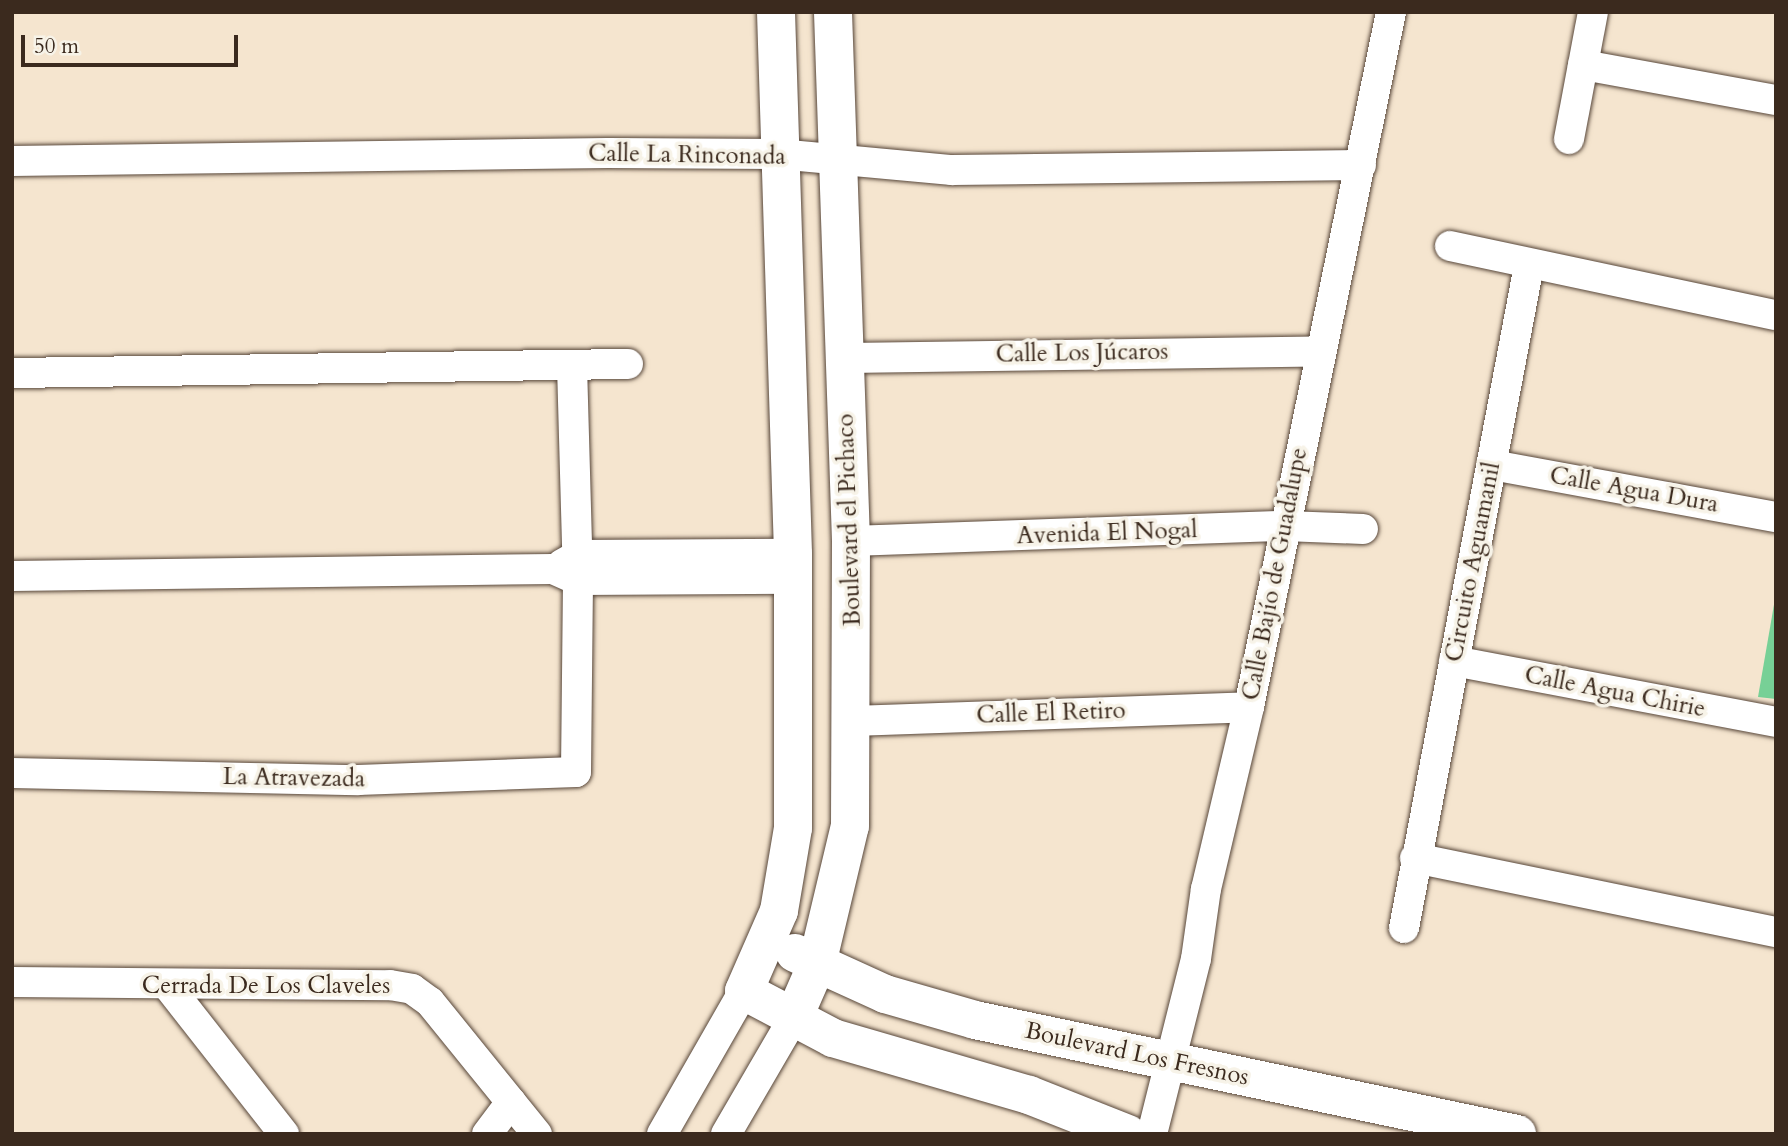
<!DOCTYPE html>
<html>
<head>
<meta charset="utf-8">
<style>
  body { margin:0 }
  #map { position:relative; width:1788px; height:1146px; overflow:hidden; background:#f5e5cf; font-family:Cardo,serif }
  div>[style] { position:absolute }
  .green>* { inset:0; background:#77d096 }
  .roads { filter:drop-shadow(0 0 2px #574639) drop-shadow(0 0 2px #574639) }
  .minor>* { height:30px; margin:-15px; padding:0 15px; transform-origin:15px; border-radius:15px; background:#fff }
  .tertiary>* { height:38px; margin:-19px; padding:0 19px; transform-origin:19px; border-radius:19px; background:#fff }
  span { translate:-50% -50%; white-space:nowrap; text-align:center; line-height:1.15; -webkit-text-stroke:7px #f7f3e8; paint-order:stroke }
  .street-label { font-size:24px; color:#3b2a1e }
  .frame { position:absolute; inset:0; border:14px solid #3b2a1e; pointer-events:none }
  .scale { position:absolute; left:21px; top:35px; width:217px; height:32px; box-sizing:border-box; border:4px solid #3b2a1e; border-top:0; padding-left:9px; font-size:21px; line-height:24px; white-space:nowrap; color:#3b2a1e; -webkit-text-stroke:5px #f7f3e8; paint-order:stroke }
</style>
</head>
<body>
<div id="map">
  <div class="green">
    <div style="clip-path:polygon(1776px 593px,1776px 699px,1758px 697px)"></div>
  </div>
  <div class="roads">
    <div class="minor">
      <div style="left:1583px;top:65px;width:196px;rotate:10.3deg"></div>
      <div style="left:1569px;top:139px;width:129px;rotate:-79.3deg"></div>
      <div style="left:12px;top:161px;width:596px;rotate:-0.77deg"></div>
      <div style="left:608px;top:153px;width:170px;rotate:0.3deg"></div>
      <div style="left:778px;top:154px;width:175px;rotate:5.3deg"></div>
      <div style="left:952px;top:170px;width:409px;rotate:-0.7deg"></div>
      <div style="left:1450px;top:246px;width:333px;rotate:12deg"></div>
      <div style="left:844px;top:358px;width:476px;rotate:-0.8deg"></div>
      <div style="left:12px;top:373px;width:616px;rotate:-0.84deg"></div>
      <div style="left:1492px;top:465px;width:289px;rotate:10.4deg"></div>
      <div style="left:851px;top:541px;width:434px;rotate:-2deg"></div>
      <div style="left:1285px;top:526px;width:78px;rotate:2.2deg"></div>
      <div style="left:562px;top:564px;width:18px;rotate:-29deg"></div>
      <div style="left:578px;top:555px;width:215px;rotate:-0.3deg"></div>
      <div style="left:12px;top:576px;width:541px;rotate:-0.74deg"></div>
      <div style="left:553px;top:569px;width:27px;rotate:24deg"></div>
      <div style="left:578px;top:580px;width:215px;rotate:-0.3deg"></div>
      <div style="left:1454px;top:661px;width:328px;rotate:10.7deg"></div>
      <div style="left:853px;top:721px;width:396px;rotate:-2deg"></div>
      <div style="left:12px;top:773px;width:346px;rotate:1.2deg"></div>
      <div style="left:358px;top:780px;width:218px;rotate:-2.1deg"></div>
      <div style="left:576px;top:772px;width:192px;rotate:-89.4deg"></div>
      <div style="left:578px;top:580px;width:215px;rotate:-91.6deg"></div>
      <div style="left:1415px;top:858px;width:369px;rotate:11.6deg"></div>
      <div style="left:1404px;top:928px;width:675px;rotate:-79.32deg"></div>
      <div style="left:12px;top:982px;width:378px;rotate:0.5deg"></div>
      <div style="left:390px;top:985px;width:22px;rotate:10deg"></div>
      <div style="left:412px;top:989px;width:22px;rotate:36deg"></div>
      <div style="left:430px;top:1002px;width:170px;rotate:51deg"></div>
      <div style="left:168px;top:986px;width:188px;rotate:51.9deg"></div>
      <div style="left:487px;top:1134px;width:40px;rotate:-53deg"></div>
      <div style="left:662px;top:1134px;width:165px;rotate:-60.2deg"></div>
      <div style="left:726px;top:1134px;width:133px;rotate:-59.8deg"></div>
      <div style="left:1152px;top:1134px;width:180px;rotate:-75.9deg"></div>
      <div style="left:1196px;top:959px;width:71px;rotate:-81.9deg"></div>
      <div style="left:1206px;top:889px;width:187px;rotate:-76.7deg"></div>
      <div style="left:1249px;top:707px;width:709px;rotate:-78.45deg"></div>
    </div>
    <div class="tertiary">
      <div style="left:776px;top:12px;width:542px;rotate:88.2deg"></div>
      <div style="left:793px;top:554px;width:274px;rotate:90deg"></div>
      <div style="left:793px;top:828px;width:84px;rotate:99.6deg"></div>
      <div style="left:779px;top:911px;width:87px;rotate:113.6deg"></div>
      <div style="left:744px;top:991px;width:101px;rotate:27.8deg"></div>
      <div style="left:833px;top:1038px;width:204px;rotate:16.2deg"></div>
      <div style="left:1029px;top:1095px;width:106px;rotate:21.5deg"></div>
      <div style="left:795px;top:953px;width:99px;rotate:24.5deg"></div>
      <div style="left:885px;top:994px;width:94px;rotate:16.1deg"></div>
      <div style="left:975px;top:1020px;width:554px;rotate:11.88deg"></div>
      <div style="left:793px;top:1019px;width:60px;rotate:-66.4deg"></div>
      <div style="left:817px;top:964px;width:142px;rotate:-76.6deg"></div>
      <div style="left:850px;top:826px;width:285px;rotate:-89.8deg"></div>
      <div style="left:851px;top:541px;width:529px;rotate:-91.95deg"></div>
    </div>
  </div>
  <div class="street-label">
    <span style="left:687px;top:155px;rotate:1deg">Calle La Rinconada</span>
    <span style="left:1082px;top:353px;rotate:-1deg">Calle Los Júcaros</span>
    <span style="left:1634px;top:490px;rotate:10deg">Calle Agua Dura</span>
    <span style="left:849px;top:520px;rotate:-92deg">Boulevard el Pichaco</span>
    <span style="left:1107px;top:533px;rotate:-2deg">Avenida El Nogal</span>
    <span style="left:1473px;top:562px;rotate:-79deg">Circuito Aguamanil</span>
    <span style="left:1275px;top:574px;rotate:-79deg">Calle Bajío de Guadalupe</span>
    <span style="left:1615px;top:692px;rotate:11deg">Calle Agua Chirie</span>
    <span style="left:1051px;top:713px;rotate:-2deg">Calle El Retiro</span>
    <span style="left:294px;top:778px;rotate:1deg">La Atravezada</span>
    <span style="left:266px;top:986px">Cerrada De Los Claveles</span>
    <span style="left:1137px;top:1054px;rotate:12deg">Boulevard Los Fresnos</span>
  </div>
  <div class="frame"></div>
  <div class="scale">50 m</div>
</div>
</body>
</html>
